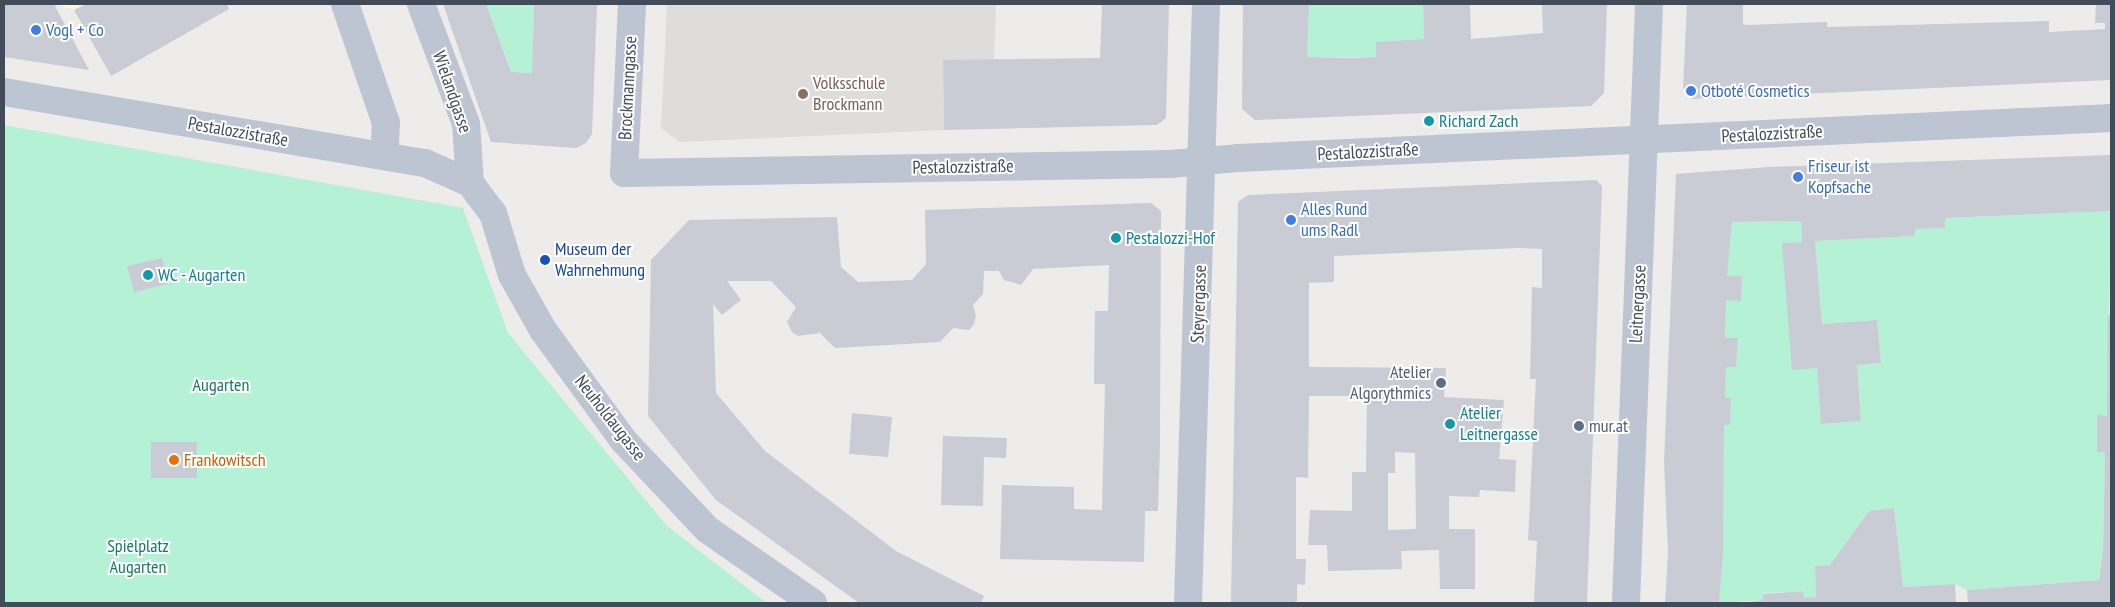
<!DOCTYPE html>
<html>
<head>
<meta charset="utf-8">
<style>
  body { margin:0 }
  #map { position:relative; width:2115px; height:607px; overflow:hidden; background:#eeebeb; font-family:"PT Sans Narrow",sans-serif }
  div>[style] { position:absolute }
  .commercial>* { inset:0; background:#fdf9e0 }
  .education>* { inset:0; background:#dfdcdc }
  .green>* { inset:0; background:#b4f1d5 }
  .building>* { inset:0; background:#c9ccd4 }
  .minor>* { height:28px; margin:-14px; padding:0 14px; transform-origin:14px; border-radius:14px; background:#bdc5d2 }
  .dots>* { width:14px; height:14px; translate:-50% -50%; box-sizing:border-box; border:2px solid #fff; border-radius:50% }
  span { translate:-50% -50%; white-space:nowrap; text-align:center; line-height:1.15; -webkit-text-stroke:4px #fff; paint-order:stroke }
  .shop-label { font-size:18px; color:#366cbe }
  .left { translate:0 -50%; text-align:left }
  .education-label { font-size:18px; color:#785e54 }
  .street-label { font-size:18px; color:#424b59 }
  .culture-label { font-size:18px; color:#0d838f }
  .transit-label { font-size:18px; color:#164399 }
  .service-label { font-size:18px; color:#4e5e75 }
  .right { translate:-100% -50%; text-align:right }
  .park-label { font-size:18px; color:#107e58 }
  .food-label { font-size:18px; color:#c56008 }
  .frame { position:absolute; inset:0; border:5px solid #424b59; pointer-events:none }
</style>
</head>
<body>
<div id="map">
  <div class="commercial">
    <div style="clip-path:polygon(55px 4px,86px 4px,74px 10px)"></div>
  </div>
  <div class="education">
    <div style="clip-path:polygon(667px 4px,996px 4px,994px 60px,943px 60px,944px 130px,680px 142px,661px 128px)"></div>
  </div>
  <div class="green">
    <div style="clip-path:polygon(486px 4px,534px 4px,532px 73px,511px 72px)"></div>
    <div style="clip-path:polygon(1309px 4px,1423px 4px,1424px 39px,1376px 42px,1376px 57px,1307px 57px)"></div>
    <div style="clip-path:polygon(4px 125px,463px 208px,508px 333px,667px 526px,767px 603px,4px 603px)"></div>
    <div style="clip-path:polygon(2111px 211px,2107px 416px,2097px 416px,2097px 451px,2105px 452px,2103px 551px,2099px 580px,1967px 590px,1955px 584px,1903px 587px,1894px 508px,1869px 511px,1830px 565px,1815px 566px,1816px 597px,1804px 598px,1803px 591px,1763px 593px,1763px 600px,1719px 603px,1723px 555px,1724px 425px,1730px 425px,1731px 398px,1725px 398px,1726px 367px,1736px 367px,1738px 339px,1725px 338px,1726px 300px,1741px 300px,1742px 277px,1727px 276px,1732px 222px,1801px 221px,1802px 242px,1783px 243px,1817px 368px,1822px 424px,1861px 421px,1857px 365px,1881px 363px,1877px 320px,1822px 324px,1815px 241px,1915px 236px,1915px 229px,1945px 228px,1945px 218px)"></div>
  </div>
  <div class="building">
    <div style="clip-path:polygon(4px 4px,54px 4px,89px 70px,4px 57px)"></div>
    <div style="clip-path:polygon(86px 4px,227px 4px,229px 9px,111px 76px,74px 10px)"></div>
    <div style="clip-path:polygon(443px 4px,486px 4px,511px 72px,532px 73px,534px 4px,597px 4px,592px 134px,586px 143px,576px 148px,491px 142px)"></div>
    <div style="clip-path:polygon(1102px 4px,1169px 4px,1166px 118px,1157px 125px,944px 130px,943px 60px,1100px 58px)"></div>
    <div style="clip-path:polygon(1243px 4px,1309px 4px,1307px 57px,1353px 58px,1376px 57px,1376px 42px,1424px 39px,1423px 4px,1470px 4px,1471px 39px,1543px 33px,1542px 4px,1607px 4px,1604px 93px,1591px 106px,1255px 120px,1242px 109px)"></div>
    <div style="clip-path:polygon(1687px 4px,1743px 4px,1743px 24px,1747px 25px,1827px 22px,1827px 27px,2049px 21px,2049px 32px,2105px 29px,2105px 23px,2095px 23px,2096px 4px,2111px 4px,2111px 80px,1692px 99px,1683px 88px)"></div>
    <div style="clip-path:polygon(2111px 155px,2111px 211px,1945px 218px,1945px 228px,1915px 229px,1915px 236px,1815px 241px,1822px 324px,1877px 320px,1881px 363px,1857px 365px,1861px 421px,1821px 424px,1817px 368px,1792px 370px,1782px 243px,1802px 242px,1801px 221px,1732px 222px,1727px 276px,1742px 276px,1741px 301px,1726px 300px,1725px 338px,1738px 338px,1736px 367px,1726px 367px,1725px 398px,1731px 398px,1730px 425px,1724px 425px,1723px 555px,1719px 603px,1665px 603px,1668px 552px,1664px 462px,1676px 174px,1769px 167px)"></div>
    <div style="clip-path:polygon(evenodd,1596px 180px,1602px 186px,1587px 603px,1534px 603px,1537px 541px,1528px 540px,1536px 379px,1530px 379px,1532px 287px,1542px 288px,1542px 249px,1518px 248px,1334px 256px,1334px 282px,1309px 283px,1309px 367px,1446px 368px,1444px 397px,1504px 400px,1499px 459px,1516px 460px,1515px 492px,1480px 490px,1479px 497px,1449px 496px,1449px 529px,1475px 529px,1475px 589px,1440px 589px,1439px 550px,1401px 551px,1402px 569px,1328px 571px,1327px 545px,1308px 545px,1310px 510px,1352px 511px,1352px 472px,1366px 472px,1367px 396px,1309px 396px,1308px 478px,1296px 477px,1296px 559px,1306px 559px,1305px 585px,1297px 584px,1297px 601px,1291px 603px,1231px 603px,1238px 202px,1248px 195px,1596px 180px,1395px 452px,1415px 453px,1416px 529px,1388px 530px,1388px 473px,1395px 473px,1395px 452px)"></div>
    <div style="clip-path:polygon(1151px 203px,1161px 211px,1160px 446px,1158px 511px,1145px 511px,1144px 562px,1000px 559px,1002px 485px,1074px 487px,1074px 509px,1102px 510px,1105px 384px,1094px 384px,1095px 311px,1108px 311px,1109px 265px,1033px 269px,1021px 285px,1004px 280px,999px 271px,984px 271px,983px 294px,973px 305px,976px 315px,974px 324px,969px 330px,953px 328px,940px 342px,835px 348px,820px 333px,798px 336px,792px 332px,787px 322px,796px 307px,771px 281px,727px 281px,741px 300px,722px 315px,713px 304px,716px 393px,765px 451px,896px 551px,984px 596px,981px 603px,859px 603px,716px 500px,648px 416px,651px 260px,689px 220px,837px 217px,841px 267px,858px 282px,912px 280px,926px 264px,925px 210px)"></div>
    <div style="clip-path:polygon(162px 258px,168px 284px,134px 292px,127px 266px)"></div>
    <div style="clip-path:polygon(2108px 315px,2111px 315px,2111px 603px,1968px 603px,1967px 590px,2099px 580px,2103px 551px,2105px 452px,2097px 452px,2097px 415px,2107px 416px)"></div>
    <div style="clip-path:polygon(852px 413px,892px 417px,888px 457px,849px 454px)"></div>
    <div style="clip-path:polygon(943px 436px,1007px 438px,1006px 458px,984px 457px,983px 506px,941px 505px)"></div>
    <div style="clip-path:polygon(151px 442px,197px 442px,197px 478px,151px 478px)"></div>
    <div style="clip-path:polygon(1894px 508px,1903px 587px,1955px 584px,1956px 603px,1743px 603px,1763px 600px,1763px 594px,1803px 591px,1804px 598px,1816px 597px,1815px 566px,1830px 565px,1869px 511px)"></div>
  </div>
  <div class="minor">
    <div style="left:345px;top:4px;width:126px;rotate:71deg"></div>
    <div style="left:386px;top:123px;width:33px;rotate:93deg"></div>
    <div style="left:421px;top:4px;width:128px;rotate:69.4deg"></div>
    <div style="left:466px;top:124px;width:59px;rotate:86.1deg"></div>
    <div style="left:632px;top:4px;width:169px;rotate:92.7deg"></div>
    <div style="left:624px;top:173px;width:546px;rotate:-0.94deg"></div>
    <div style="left:1170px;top:164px;width:68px;rotate:-5deg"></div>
    <div style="left:1238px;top:158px;width:874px;rotate:-2.62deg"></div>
    <div style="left:4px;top:92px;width:427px;rotate:9.6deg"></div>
    <div style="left:425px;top:163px;width:49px;rotate:24deg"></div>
    <div style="left:470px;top:183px;width:38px;rotate:53deg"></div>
    <div style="left:493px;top:213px;width:65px;rotate:73deg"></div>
    <div style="left:512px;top:275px;width:63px;rotate:60.6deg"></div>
    <div style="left:543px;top:330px;width:137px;rotate:53.9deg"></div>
    <div style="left:624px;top:441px;width:122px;rotate:46.7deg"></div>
    <div style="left:708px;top:530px;width:128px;rotate:34.8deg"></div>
    <div style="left:1188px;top:603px;width:599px;rotate:-88.28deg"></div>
    <div style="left:1626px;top:603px;width:599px;rotate:-87.8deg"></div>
  </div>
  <div class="dots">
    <div style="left:36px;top:30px;background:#3f7fe0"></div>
    <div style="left:1691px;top:91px;background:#3f7fe0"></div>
    <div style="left:803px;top:94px;background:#8d6e63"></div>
    <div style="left:1429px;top:121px;background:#0f9aa8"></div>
    <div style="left:1798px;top:177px;background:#3f7fe0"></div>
    <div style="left:1291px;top:220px;background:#3f7fe0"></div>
    <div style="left:1116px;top:238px;background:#0f9aa8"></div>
    <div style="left:545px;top:260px;background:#1a4fb4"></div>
    <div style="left:148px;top:275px;background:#0f9aa8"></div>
    <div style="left:1441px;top:383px;background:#5c6f8a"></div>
    <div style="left:1450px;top:424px;background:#0f9aa8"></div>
    <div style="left:1579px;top:426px;background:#5c6f8a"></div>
    <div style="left:174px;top:460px;background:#e8710a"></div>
  </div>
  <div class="shop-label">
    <span class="left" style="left:46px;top:30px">Vogl + Co</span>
    <span class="left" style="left:1701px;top:91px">Otboté Cosmetics</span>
    <span class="left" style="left:1808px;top:177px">Friseur ist<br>Kopfsache</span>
    <span class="left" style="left:1301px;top:220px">Alles Rund<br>ums Radl</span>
  </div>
  <div class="education-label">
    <span class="left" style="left:813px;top:94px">Volksschule<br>Brockmann</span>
  </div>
  <div class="street-label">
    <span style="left:628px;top:88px;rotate:-87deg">Brockmanngasse</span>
    <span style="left:452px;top:92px;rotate:71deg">Wielandgasse</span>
    <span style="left:238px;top:132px;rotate:10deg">Pestalozzistraße</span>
    <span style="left:1772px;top:134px;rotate:-3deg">Pestalozzistraße</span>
    <span style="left:1368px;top:152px;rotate:-3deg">Pestalozzistraße</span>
    <span style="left:963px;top:167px;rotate:-1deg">Pestalozzistraße</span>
    <span style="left:1199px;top:304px;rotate:-88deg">Steyrergasse</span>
    <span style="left:1638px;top:304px;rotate:-87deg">Leitnergasse</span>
    <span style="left:610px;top:418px;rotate:52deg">Neuholdaugasse</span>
  </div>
  <div class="culture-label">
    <span class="left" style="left:1439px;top:121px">Richard Zach</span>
    <span class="left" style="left:1126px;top:238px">Pestalozzi-Hof</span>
    <span class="left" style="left:158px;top:275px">WC - Augarten</span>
    <span class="left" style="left:1460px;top:424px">Atelier<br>Leitnergasse</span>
  </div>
  <div class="transit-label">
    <span class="left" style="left:555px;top:260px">Museum der<br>Wahrnehmung</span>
  </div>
  <div class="service-label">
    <span class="right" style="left:1431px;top:383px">Atelier<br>Algorythmics</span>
    <span class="left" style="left:1589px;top:426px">mur.at</span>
  </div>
  <div class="park-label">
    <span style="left:221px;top:385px">Augarten</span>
    <span style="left:138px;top:557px">Spielplatz<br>Augarten</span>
  </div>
  <div class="food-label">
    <span class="left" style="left:184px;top:460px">Frankowitsch</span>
  </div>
  <div class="frame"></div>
</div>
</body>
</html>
